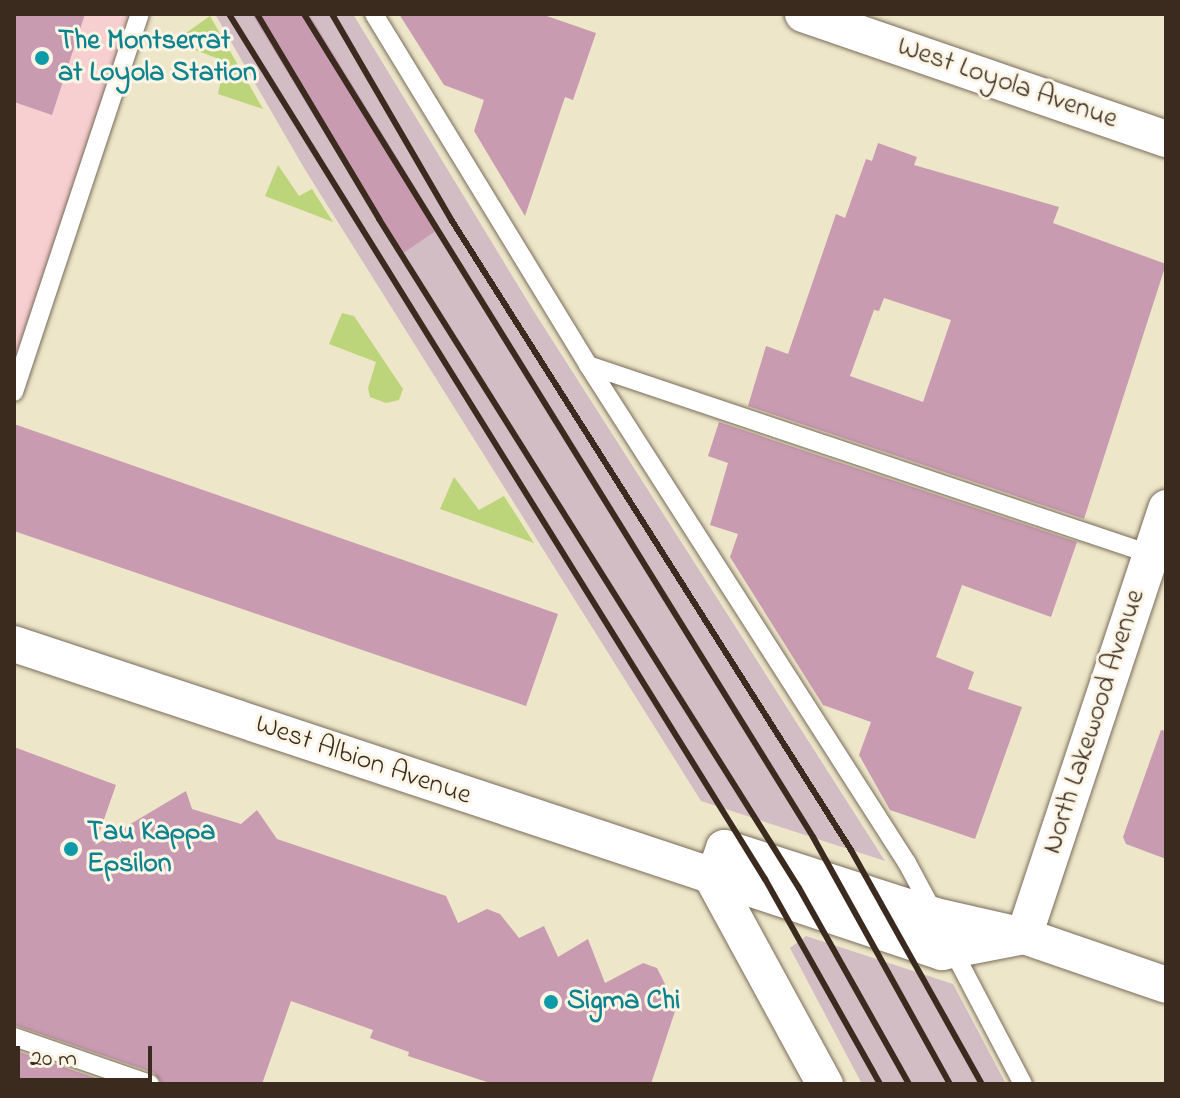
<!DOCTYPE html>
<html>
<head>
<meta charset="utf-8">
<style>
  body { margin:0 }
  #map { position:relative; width:1180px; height:1098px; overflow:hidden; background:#ede6c9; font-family:"Indie Flower",sans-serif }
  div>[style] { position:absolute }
  .built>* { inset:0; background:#f7cfd0 }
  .industrial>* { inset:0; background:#d2bdc5 }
  .green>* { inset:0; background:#bdd57a }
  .building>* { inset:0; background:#c99bb1 }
  .roads { filter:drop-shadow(0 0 2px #796c5a) drop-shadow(0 0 2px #796c5a) }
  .service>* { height:18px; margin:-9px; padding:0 9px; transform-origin:9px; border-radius:9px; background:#fff }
  .minor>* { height:36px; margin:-18px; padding:0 18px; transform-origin:18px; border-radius:18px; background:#fff }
  .rail>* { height:6px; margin:-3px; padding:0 3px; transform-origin:3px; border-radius:3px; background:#3b2a1e }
  .dots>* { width:22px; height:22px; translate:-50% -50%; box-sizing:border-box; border:4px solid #fcf5e5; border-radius:50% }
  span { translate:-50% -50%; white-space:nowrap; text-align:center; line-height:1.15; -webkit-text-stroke:6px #fcf5e5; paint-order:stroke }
  .culture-label { font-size:28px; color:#0d838f; font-weight:700 }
  .left { translate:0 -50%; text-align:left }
  .street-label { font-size:28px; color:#3b2a1e }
  .frame { position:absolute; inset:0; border:16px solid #3b2a1e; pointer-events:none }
  .scale { position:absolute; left:16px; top:1046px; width:136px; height:36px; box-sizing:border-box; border:4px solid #3b2a1e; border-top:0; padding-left:10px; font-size:24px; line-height:28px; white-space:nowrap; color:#3b2a1e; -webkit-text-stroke:6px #fcf5e5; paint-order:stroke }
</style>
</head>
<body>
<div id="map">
  <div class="built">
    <div style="clip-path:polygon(14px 14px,140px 14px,14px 392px)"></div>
  </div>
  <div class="industrial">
    <div style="clip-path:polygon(215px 14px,353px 14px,533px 310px,885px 861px,701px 801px,304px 168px)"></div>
    <div style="clip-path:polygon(806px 936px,953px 984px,1006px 1084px,862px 1084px,790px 948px)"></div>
  </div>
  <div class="green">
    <div style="clip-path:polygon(210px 16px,263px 109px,218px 94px,225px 61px,173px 42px)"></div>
    <div style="clip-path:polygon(278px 165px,299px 196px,312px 189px,333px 222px,265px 196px)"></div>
    <div style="clip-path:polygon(342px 313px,354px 316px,403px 389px,399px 400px,386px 403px,370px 397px,368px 388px,376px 362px,329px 344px)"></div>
    <div style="clip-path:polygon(454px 477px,479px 510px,504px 496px,534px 543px,440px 509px)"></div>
  </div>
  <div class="building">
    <div style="clip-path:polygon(14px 14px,85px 14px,52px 115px,14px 102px)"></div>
    <div style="clip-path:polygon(252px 14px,309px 14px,440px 228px,399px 256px)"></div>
    <div style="clip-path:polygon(399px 14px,541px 14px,596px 33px,573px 100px,565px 97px,525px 216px,474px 131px,484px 100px,444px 85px)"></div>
    <div style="clip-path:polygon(evenodd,878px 143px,917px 157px,914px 165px,1059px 207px,1053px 223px,1166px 264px,1084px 519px,748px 406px,766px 346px,788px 354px,836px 214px,845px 218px,866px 159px,872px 161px,878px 143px,884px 298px,951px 320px,923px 402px,850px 376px,874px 310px,879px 311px,884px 298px)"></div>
    <div style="clip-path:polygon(719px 422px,1077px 542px,1051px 617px,962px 585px,936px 657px,974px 672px,968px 689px,1022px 707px,975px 839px,890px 810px,859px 755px,871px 722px,823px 705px,730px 557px,738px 534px,710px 525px,728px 463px,708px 456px)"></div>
    <div style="clip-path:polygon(14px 424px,558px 614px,526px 706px,14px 531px)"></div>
    <div style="clip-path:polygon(1161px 730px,1166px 731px,1166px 859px,1126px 844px,1123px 837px)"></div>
    <div style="clip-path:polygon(14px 747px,116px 785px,95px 845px,186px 791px,192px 809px,241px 824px,257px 810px,277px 839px,446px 896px,458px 923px,487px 909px,500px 914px,519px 938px,544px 926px,558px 957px,588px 939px,605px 983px,643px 963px,657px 968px,669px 992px,680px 996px,651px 1084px,493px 1084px,408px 1056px,409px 1052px,370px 1038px,373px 1030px,291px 1001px,262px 1084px,162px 1084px,154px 1073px,14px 1025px)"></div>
    <div style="clip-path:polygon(14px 1050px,113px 1084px,14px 1084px)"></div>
  </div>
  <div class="roads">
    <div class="service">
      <div style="left:374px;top:14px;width:411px;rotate:58.6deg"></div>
      <div style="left:588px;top:365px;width:591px;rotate:57.36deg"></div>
      <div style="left:907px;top:863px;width:59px;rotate:61.7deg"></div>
      <div style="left:588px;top:365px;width:599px;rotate:18.59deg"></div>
      <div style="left:14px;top:392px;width:398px;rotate:-71.6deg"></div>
      <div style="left:950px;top:945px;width:157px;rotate:62.3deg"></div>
      <div style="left:14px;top:1037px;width:144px;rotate:19.1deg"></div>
    </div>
    <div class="minor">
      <div style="left:803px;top:14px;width:384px;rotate:19deg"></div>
      <div style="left:14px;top:644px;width:978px;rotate:18.36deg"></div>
      <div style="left:942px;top:952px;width:84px;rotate:-11deg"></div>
      <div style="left:713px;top:879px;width:33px;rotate:-70deg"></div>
      <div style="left:724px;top:848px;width:223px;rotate:17.8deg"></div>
      <div style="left:936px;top:916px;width:90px;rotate:12.8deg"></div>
      <div style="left:1024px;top:936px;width:150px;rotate:19deg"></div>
      <div style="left:713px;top:879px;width:234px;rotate:61.4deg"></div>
      <div style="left:1024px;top:936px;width:451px;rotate:-71.6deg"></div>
    </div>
  </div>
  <div class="rail">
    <div style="left:229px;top:14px;width:1018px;rotate:58.22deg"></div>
    <div style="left:765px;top:879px;width:235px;rotate:60.7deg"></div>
    <div style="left:257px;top:14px;width:239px;rotate:59.2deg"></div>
    <div style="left:379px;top:219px;width:790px;rotate:57.88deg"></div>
    <div style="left:799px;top:888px;width:225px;rotate:60.7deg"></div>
    <div style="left:304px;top:14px;width:968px;rotate:58.26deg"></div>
    <div style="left:813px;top:837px;width:282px;rotate:61deg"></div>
    <div style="left:332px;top:14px;width:239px;rotate:59.9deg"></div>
    <div style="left:452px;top:221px;width:745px;rotate:57.61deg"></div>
    <div style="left:851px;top:850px;width:268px;rotate:60.8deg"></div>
  </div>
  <div class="dots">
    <div style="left:42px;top:58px;background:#0f9aa8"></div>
    <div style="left:71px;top:849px;background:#0f9aa8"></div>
    <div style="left:551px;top:1002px;background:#0f9aa8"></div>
  </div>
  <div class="culture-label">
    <span class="left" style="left:58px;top:58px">The Montserrat<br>at Loyola Station</span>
    <span class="left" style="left:87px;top:849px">Tau Kappa<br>Epsilon</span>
    <span class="left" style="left:567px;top:1002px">Sigma Chi</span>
  </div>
  <div class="street-label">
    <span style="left:1007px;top:84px;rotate:19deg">West Loyola Avenue</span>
    <span style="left:1095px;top:722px;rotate:-72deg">North Lakewood Avenue</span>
    <span style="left:363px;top:761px;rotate:19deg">West Albion Avenue</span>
  </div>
  <div class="frame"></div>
  <div class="scale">20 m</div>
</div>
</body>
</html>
